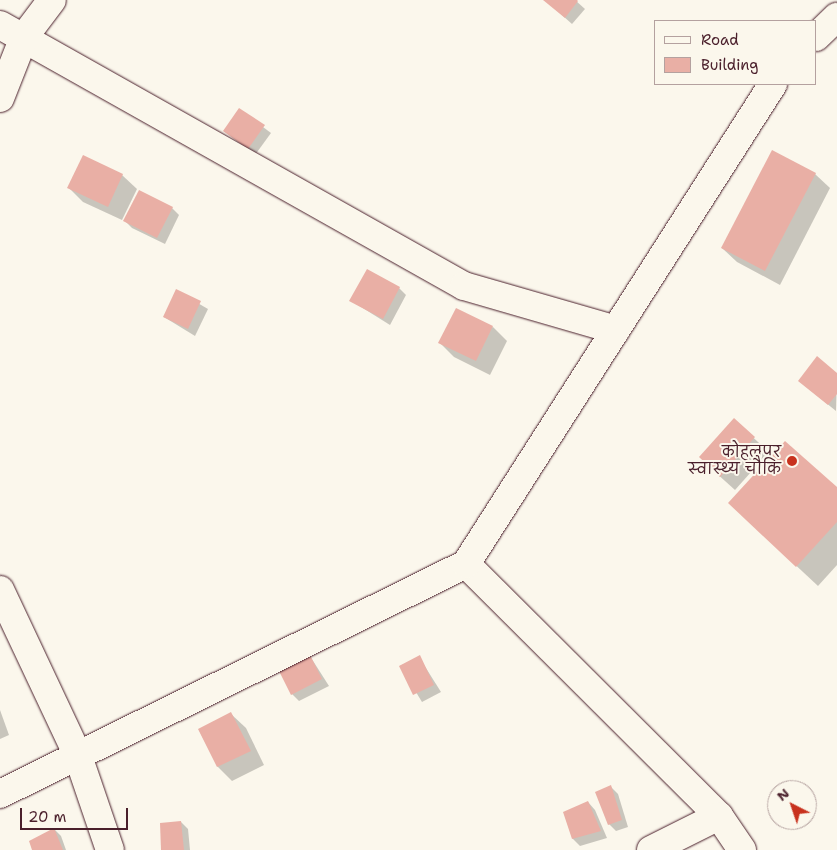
<!DOCTYPE html>
<html>
<head>
<meta charset="utf-8">
<style>
  body { margin:0 }
  #map { position:relative; width:837px; height:850px; overflow:hidden; background:#fbf7ec; font-family:"Shantell Sans","Playpen Sans Deva",sans-serif }
  div>[style] { position:absolute }
  .shadow>* { inset:0; background:#0003 }
  .building>* { inset:0; background:#e9afa5 }
  .roads { filter:drop-shadow(0 0 1px #4a1f2b) drop-shadow(0 0 1px #4a1f2b) }
  .minor>* { height:28px; margin:-14px; padding:0 14px; transform-origin:14px; border-radius:14px; background:#fbf7ec }
  .dots>* { width:14px; height:14px; translate:-50% -50%; box-sizing:border-box; border:2px solid #fbf7ec; border-radius:50% }
  span { translate:-50% -50%; white-space:nowrap; text-align:center; line-height:1.15; -webkit-text-stroke:4px #fbf7ec; paint-order:stroke }
  .poi-label { font-size:15px; color:#4a1f2b }
  .right { translate:-100% -50%; text-align:right }
  .legend { position:absolute; left:654px; top:20px; width:162px; height:65px; box-sizing:border-box; background:#fbf7ec; border:1px solid #b4a19f; margin:0; padding:6px 9px; list-style:none; font-size:15px; color:#4a1f2b }
  .legend li { display:flex; align-items:center; gap:10px; height:25px }
  .legend b { width:25px; border:1px solid #b4a19f }
  .north { position:absolute; left:767px; top:780px; width:50px; height:50px; box-sizing:border-box; background:#fbf7ec; border:1px solid #b4a19f; border-radius:50%; rotate:319deg; font-size:14px; font-weight:700; line-height:20px; text-align:center; color:#4a1f2b }
  .north::after { content:''; display:block; margin:auto; width:18px; height:22px; background:#c8321e; clip-path:polygon(50% 0,100% 100%,50% 72%,0 100%) }
  .scale { position:absolute; left:20px; top:808px; width:108px; height:22px; box-sizing:border-box; border:2px solid #4a1f2b; border-top:0; padding-left:6px; font-size:15px; line-height:18px; white-space:nowrap; color:#4a1f2b; -webkit-text-stroke:4px #fbf7ec; paint-order:stroke }
</style>
</head>
<body>
<div id="map">
  <div class="shadow">
    <div style="clip-path:polygon(545px 0,575px 0,585px 9px,572px 24px)"></div>
    <div style="clip-path:polygon(239px 109px,271px 133px,255px 155px,224px 131px)"></div>
    <div style="clip-path:polygon(815px 174px,830px 188px,780px 285px,737px 262px,722px 248px)"></div>
    <div style="clip-path:polygon(122px 175px,137px 189px,122px 220px,83px 202px,69px 188px)"></div>
    <div style="clip-path:polygon(172px 208px,179px 215px,165px 244px,132px 228px,125px 221px)"></div>
    <div style="clip-path:polygon(399px 288px,406px 295px,390px 325px,350px 300px)"></div>
    <div style="clip-path:polygon(177px 291px,208px 309px,195px 336px,164px 317px)"></div>
    <div style="clip-path:polygon(493px 327px,507px 341px,490px 375px,454px 357px,440px 343px)"></div>
    <div style="clip-path:polygon(837px 374px,836px 411px,799px 381px)"></div>
    <div style="clip-path:polygon(734px 420px,769px 452px,735px 490px,715px 472px)"></div>
    <div style="clip-path:polygon(837px 489px,837px 565px,818px 586px,729px 503px)"></div>
    <div style="clip-path:polygon(308px 653px,329px 686px,299px 701px,292px 694px)"></div>
    <div style="clip-path:polygon(419px 657px,441px 692px,422px 702px,400px 666px)"></div>
    <div style="clip-path:polygon(0 710px,9px 735px,0 739px)"></div>
    <div style="clip-path:polygon(231px 714px,246px 728px,264px 765px,232px 781px,218px 767px,199px 730px)"></div>
    <div style="clip-path:polygon(611px 787px,618px 794px,628px 827px,616px 831px,609px 824px)"></div>
    <div style="clip-path:polygon(588px 802px,595px 810px,607px 838px,580px 846px,573px 839px,565px 812px)"></div>
    <div style="clip-path:polygon(181px 822px,188px 829px,190px 850px,163px 850px)"></div>
    <div style="clip-path:polygon(54px 829px,61px 836px,66px 850px,33px 850px)"></div>
  </div>
  <div class="building">
    <div style="clip-path:polygon(543px 0,577px 0,578px 1px,565px 18px)"></div>
    <div style="clip-path:polygon(239px 108px,265px 125px,248px 149px,223px 131px)"></div>
    <div style="clip-path:polygon(772px 150px,816px 173px,765px 271px,721px 248px)"></div>
    <div style="clip-path:polygon(83px 155px,123px 174px,108px 207px,67px 188px)"></div>
    <div style="clip-path:polygon(139px 190px,173px 207px,157px 238px,123px 221px)"></div>
    <div style="clip-path:polygon(367px 269px,400px 287px,383px 319px,349px 301px)"></div>
    <div style="clip-path:polygon(176px 289px,201px 301px,188px 329px,163px 317px)"></div>
    <div style="clip-path:polygon(456px 308px,493px 326px,476px 361px,438px 343px)"></div>
    <div style="clip-path:polygon(817px 356px,837px 373px,837px 394px,828px 405px,798px 381px)"></div>
    <div style="clip-path:polygon(734px 418px,755px 437px,720px 477px,699px 457px)"></div>
    <div style="clip-path:polygon(785px 441px,837px 487px,837px 522px,796px 567px,728px 503px)"></div>
    <div style="clip-path:polygon(308px 651px,322px 679px,291px 695px,277px 667px)"></div>
    <div style="clip-path:polygon(420px 655px,434px 685px,413px 695px,399px 666px)"></div>
    <div style="clip-path:polygon(231px 712px,251px 751px,217px 767px,198px 729px)"></div>
    <div style="clip-path:polygon(611px 785px,622px 820px,608px 825px,595px 792px)"></div>
    <div style="clip-path:polygon(588px 801px,601px 831px,572px 839px,563px 812px)"></div>
    <div style="clip-path:polygon(181px 821px,184px 850px,161px 850px,160px 823px)"></div>
    <div style="clip-path:polygon(54px 828px,63px 850px,32px 850px,29px 841px)"></div>
  </div>
  <div class="roads">
    <div class="minor">
      <div style="left:0;top:25px;width:532px;rotate:29.36deg"></div>
      <div style="left:464px;top:286px;width:158px;rotate:16.1deg"></div>
      <div style="left:816px;top:37px;width:29px;rotate:-44deg"></div>
      <div style="left:0;top:98px;width:66px;rotate:-68.5deg"></div>
      <div style="left:24px;top:37px;width:46px;rotate:-52.9deg"></div>
      <div style="left:466px;top:564px;width:357px;rotate:44.9deg"></div>
      <div style="left:719px;top:816px;width:41px;rotate:55.9deg"></div>
      <div style="left:0;top:590px;width:183px;rotate:64.8deg"></div>
      <div style="left:78px;top:756px;width:99px;rotate:71.2deg"></div>
      <div style="left:0;top:794px;width:520px;rotate:-26.27deg"></div>
      <div style="left:466px;top:564px;width:570px;rotate:-57.4deg"></div>
      <div style="left:651px;top:850px;width:76px;rotate:-26.6deg"></div>
    </div>
  </div>
  <div class="dots">
    <div style="left:792px;top:461px;background:#c8321e"></div>
  </div>
  <div class="poi-label">
    <span class="right" style="left:781px;top:461px">कोहलपुर<br>स्वास्थ्य चौकि</span>
  </div>
  <ul class="legend">
  <li><b style="height:6px;background:#fbf7ec"></b>Road</li>
  <li><b style="height:14px;background:#e9afa5"></b>Building</li>
  </ul>
  <div class="north">N</div>
  <div class="scale">20 m</div>
</div>
</body>
</html>
